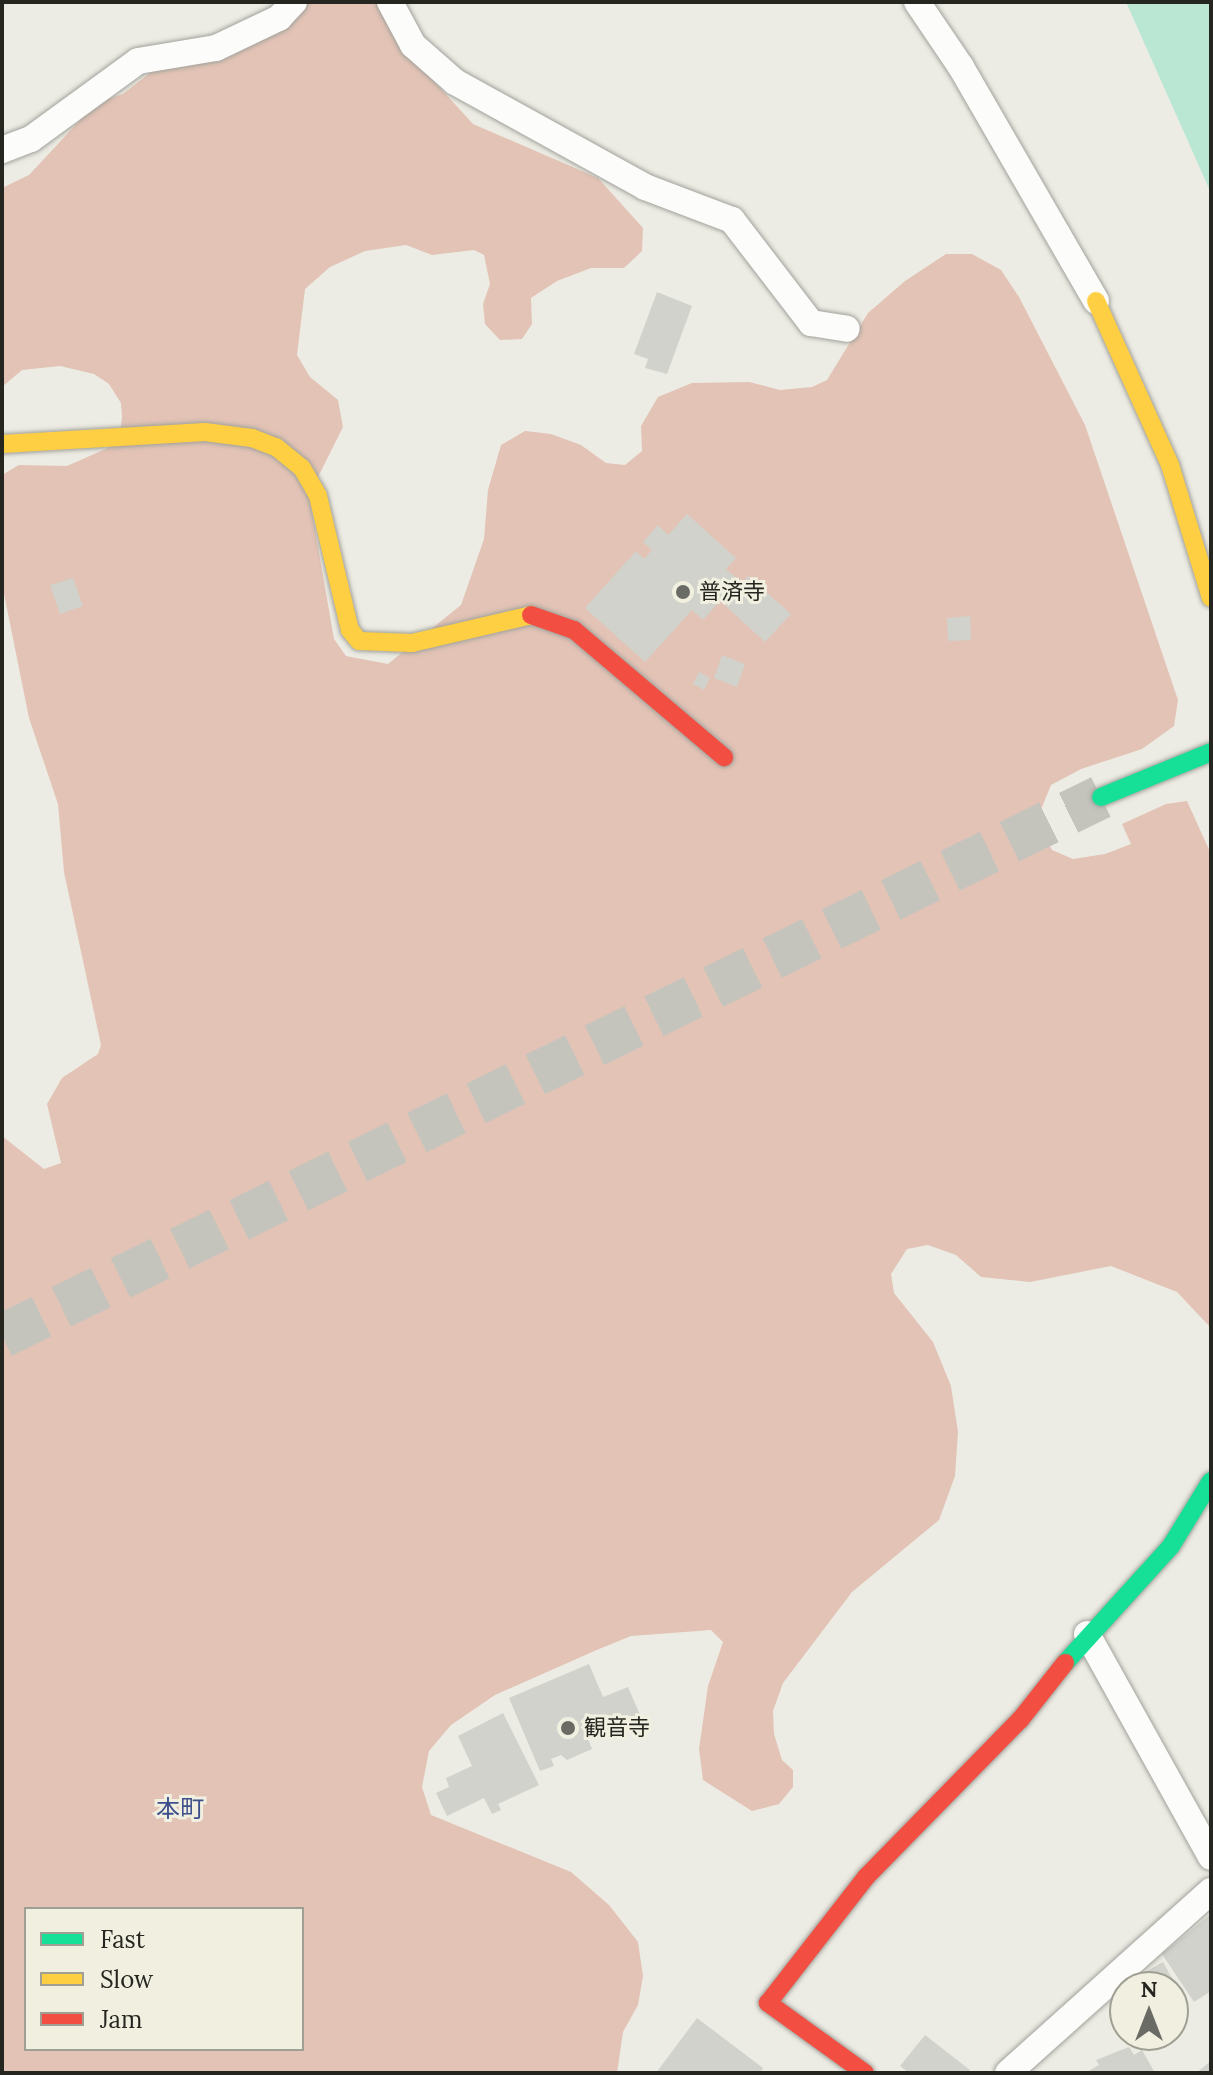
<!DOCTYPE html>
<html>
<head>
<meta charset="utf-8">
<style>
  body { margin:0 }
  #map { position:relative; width:1213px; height:2075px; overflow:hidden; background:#ecece4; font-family:Lora,"Noto Sans JP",serif }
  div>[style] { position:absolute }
  .forest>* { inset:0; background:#e3c3b5 }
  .water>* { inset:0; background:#b9e7d4 }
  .building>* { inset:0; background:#d0d2cb }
  .highway-tunnel>* { height:44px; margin-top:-22px; transform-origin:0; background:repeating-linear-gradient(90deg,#c4c4bd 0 44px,transparent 0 66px) }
  .roads { filter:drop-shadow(0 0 2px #a2a29c) drop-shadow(0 0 2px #a2a29c) }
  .street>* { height:26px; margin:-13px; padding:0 13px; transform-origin:13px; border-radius:13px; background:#fcfcfb }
  .fast>* { height:18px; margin:-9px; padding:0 9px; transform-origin:9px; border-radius:9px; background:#16e098 }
  .slow>* { height:18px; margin:-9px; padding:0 9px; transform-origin:9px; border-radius:9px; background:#ffcf43 }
  .jam>* { height:18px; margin:-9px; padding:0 9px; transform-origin:9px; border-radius:9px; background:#f24e42 }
  .dots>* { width:22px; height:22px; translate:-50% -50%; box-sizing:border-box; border:4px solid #f0efe0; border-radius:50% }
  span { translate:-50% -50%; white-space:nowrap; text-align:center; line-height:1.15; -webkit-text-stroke:6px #f0efe0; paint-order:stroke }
  .poi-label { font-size:22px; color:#262620 }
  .left { translate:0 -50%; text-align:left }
  .neighbourhood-label { font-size:24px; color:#3d508b }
  .frame { position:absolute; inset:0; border:4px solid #262620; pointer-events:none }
  .legend { position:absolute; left:24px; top:1907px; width:280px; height:144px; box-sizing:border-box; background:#f0efe0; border:2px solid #9f9f93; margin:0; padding:10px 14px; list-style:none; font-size:24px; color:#262620 }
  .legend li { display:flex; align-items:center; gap:16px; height:40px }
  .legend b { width:40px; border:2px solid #9f9f93 }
  .north { position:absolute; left:1109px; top:1971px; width:80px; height:80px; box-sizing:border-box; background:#f0efe0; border:2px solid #9f9f93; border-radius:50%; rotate:0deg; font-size:22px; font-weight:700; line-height:32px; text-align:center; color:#262620 }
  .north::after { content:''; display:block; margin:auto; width:28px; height:36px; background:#6b6b65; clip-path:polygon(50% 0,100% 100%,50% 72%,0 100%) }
</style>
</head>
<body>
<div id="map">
  <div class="forest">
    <div style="clip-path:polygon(evenodd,298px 2px,381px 2px,422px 68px,473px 124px,598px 178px,643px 228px,642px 251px,624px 268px,591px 268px,557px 281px,531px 298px,532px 324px,522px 339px,500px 340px,485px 324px,483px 304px,490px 284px,484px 255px,474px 250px,432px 255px,406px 245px,365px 251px,330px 267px,305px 289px,297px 355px,310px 377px,338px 400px,343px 427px,309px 495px,334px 639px,346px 656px,388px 664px,461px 605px,484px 539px,488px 490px,501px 445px,525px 431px,551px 434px,581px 445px,606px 463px,625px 465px,642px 451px,641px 426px,658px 397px,692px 383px,749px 382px,780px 390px,812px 387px,827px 380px,868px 313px,905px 281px,946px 254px,972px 254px,1001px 270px,1019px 297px,1085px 425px,1178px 700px,1174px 726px,1142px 749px,1081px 769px,1051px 785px,1040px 812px,1046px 838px,1052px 850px,1073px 859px,1105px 854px,1131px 844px,1122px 824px,1166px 804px,1187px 801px,1211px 854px,1211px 1328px,1177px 1292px,1111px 1266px,1030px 1282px,981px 1277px,956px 1255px,928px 1245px,907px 1249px,891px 1274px,894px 1293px,933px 1342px,951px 1386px,958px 1432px,955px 1476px,939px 1520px,852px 1592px,783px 1683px,773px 1711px,774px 1734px,782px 1760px,793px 1770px,793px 1787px,779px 1804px,752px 1811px,703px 1780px,699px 1749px,708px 1686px,723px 1642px,711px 1630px,631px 1636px,599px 1649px,495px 1695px,451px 1725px,429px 1751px,422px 1787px,431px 1815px,571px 1872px,609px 1905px,638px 1942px,643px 1976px,638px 2005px,623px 2032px,617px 2073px,2px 2073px,2px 1136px,44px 1169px,61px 1163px,47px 1104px,62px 1078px,98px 1054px,101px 1045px,64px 872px,58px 804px,29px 718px,2px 584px,2px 475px,19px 465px,67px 466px,119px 443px,122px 417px,121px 403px,109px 384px,94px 374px,60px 366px,22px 370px,2px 387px,2px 188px,29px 175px,96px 103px,123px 94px,165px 61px,220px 59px,298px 2px,26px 1909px,302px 1909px,302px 2049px,26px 2049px,26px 1909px)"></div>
  </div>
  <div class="water">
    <div style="clip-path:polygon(1126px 2px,1211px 2px,1211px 193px)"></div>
  </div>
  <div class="building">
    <div style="clip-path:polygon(657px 292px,692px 306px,667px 374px,645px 368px,648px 359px,634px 354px)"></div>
    <div style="clip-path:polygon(687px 514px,736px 558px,726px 569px,742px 583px,748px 576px,791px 614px,765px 642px,720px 601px,703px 620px,692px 610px,645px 662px,585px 608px,636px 551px,644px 559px,652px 550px,643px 542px,658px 525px,668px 535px)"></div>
    <div style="clip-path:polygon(73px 578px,83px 606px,60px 614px,50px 585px)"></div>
    <div style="clip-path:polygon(970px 616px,971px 640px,948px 641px,947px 618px)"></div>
    <div style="clip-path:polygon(722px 655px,745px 664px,737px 687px,714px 678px)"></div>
    <div style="clip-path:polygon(699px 672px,710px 678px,704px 690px,693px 684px)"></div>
    <div style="clip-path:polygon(589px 1664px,603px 1697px,628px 1687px,641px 1717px,588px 1739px,592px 1749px,567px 1760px,561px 1755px,551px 1759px,554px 1766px,540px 1771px,509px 1698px)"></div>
    <div style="clip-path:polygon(503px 1713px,539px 1785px,498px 1804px,501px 1810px,492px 1814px,484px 1798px,447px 1816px,436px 1793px,449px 1787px,446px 1778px,472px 1766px,458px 1736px)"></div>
    <div style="clip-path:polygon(1211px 1914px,1211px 1991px,1194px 2002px,1162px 1954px)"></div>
    <div style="clip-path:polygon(1163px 1962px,1189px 2009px,1173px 2018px,1173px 1987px,1139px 1987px,1143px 1985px,1138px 1976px)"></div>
    <div style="clip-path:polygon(697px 2018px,763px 2068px,760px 2073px,656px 2073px)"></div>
    <div style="clip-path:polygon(925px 2035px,970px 2070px,968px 2073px,909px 2073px,900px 2066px)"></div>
    <div style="clip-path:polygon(1129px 2047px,1134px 2055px,1142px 2050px,1155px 2073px,1085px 2073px,1099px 2065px,1096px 2060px)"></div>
    <div style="clip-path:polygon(1211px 2061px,1211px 2073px,1196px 2073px)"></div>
  </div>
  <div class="highway-tunnel">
    <div style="left:2px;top:1336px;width:1224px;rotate:-26.13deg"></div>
  </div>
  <div class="roads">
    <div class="street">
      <div style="left:390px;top:2px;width:49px;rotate:61.9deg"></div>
      <div style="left:413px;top:45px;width:56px;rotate:41.4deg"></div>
      <div style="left:455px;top:82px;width:217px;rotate:28.9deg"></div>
      <div style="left:645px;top:187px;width:93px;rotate:20.8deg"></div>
      <div style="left:732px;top:220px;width:130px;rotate:52.5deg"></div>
      <div style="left:811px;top:323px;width:36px;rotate:9deg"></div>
      <div style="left:917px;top:2px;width:78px;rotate:55.9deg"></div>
      <div style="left:961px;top:67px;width:270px;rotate:60deg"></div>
      <div style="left:2px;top:150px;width:31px;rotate:-21deg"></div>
      <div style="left:31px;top:139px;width:132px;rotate:-36.1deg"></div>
      <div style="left:138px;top:61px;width:79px;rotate:-9.5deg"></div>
      <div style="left:216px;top:48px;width:70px;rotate:-25.5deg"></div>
      <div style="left:279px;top:18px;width:22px;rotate:-47deg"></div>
      <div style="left:1087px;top:1634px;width:255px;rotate:60.9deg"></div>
      <div style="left:1008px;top:2073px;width:273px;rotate:-41.9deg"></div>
    </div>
    <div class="fast">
      <div style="left:1101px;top:797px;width:119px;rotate:-22.2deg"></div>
      <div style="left:1065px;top:1663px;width:158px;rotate:-47.8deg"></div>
      <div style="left:1171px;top:1546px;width:76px;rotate:-58.4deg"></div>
    </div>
    <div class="slow">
      <div style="left:1096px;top:301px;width:180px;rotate:65.7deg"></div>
      <div style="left:1170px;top:465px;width:139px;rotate:72.9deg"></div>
      <div style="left:2px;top:444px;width:203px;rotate:-3.4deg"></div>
      <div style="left:205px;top:432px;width:47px;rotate:7.3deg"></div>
      <div style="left:252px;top:438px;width:26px;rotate:21deg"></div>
      <div style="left:276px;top:447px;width:33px;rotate:39deg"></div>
      <div style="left:302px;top:468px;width:32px;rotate:60deg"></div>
      <div style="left:318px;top:496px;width:138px;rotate:76.6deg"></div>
      <div style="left:350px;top:630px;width:14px;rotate:51deg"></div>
      <div style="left:359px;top:641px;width:53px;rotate:2.2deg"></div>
      <div style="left:412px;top:643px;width:122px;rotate:-13.2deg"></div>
    </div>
    <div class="jam">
      <div style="left:531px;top:615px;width:46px;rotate:19.2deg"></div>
      <div style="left:574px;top:630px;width:197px;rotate:40.3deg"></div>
      <div style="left:865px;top:2073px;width:120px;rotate:-144.2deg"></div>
      <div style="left:768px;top:2003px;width:160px;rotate:-52.1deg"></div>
      <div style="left:866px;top:1877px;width:220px;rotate:-45.6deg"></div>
      <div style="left:1020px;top:1720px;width:73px;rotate:-51.7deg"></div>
    </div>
  </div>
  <div class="dots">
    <div style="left:683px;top:592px;background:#6b6b65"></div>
    <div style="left:568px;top:1728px;background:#6b6b65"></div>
  </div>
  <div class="poi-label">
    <span class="left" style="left:699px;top:592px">普済寺</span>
    <span class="left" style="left:584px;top:1728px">観音寺</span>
  </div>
  <div class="neighbourhood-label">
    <span style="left:180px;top:1809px">本町</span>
  </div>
  <div class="frame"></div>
  <ul class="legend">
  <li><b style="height:10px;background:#16e098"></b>Fast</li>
  <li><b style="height:10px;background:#ffcf43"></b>Slow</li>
  <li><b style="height:10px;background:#f24e42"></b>Jam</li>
  </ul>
  <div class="north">N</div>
</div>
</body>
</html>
